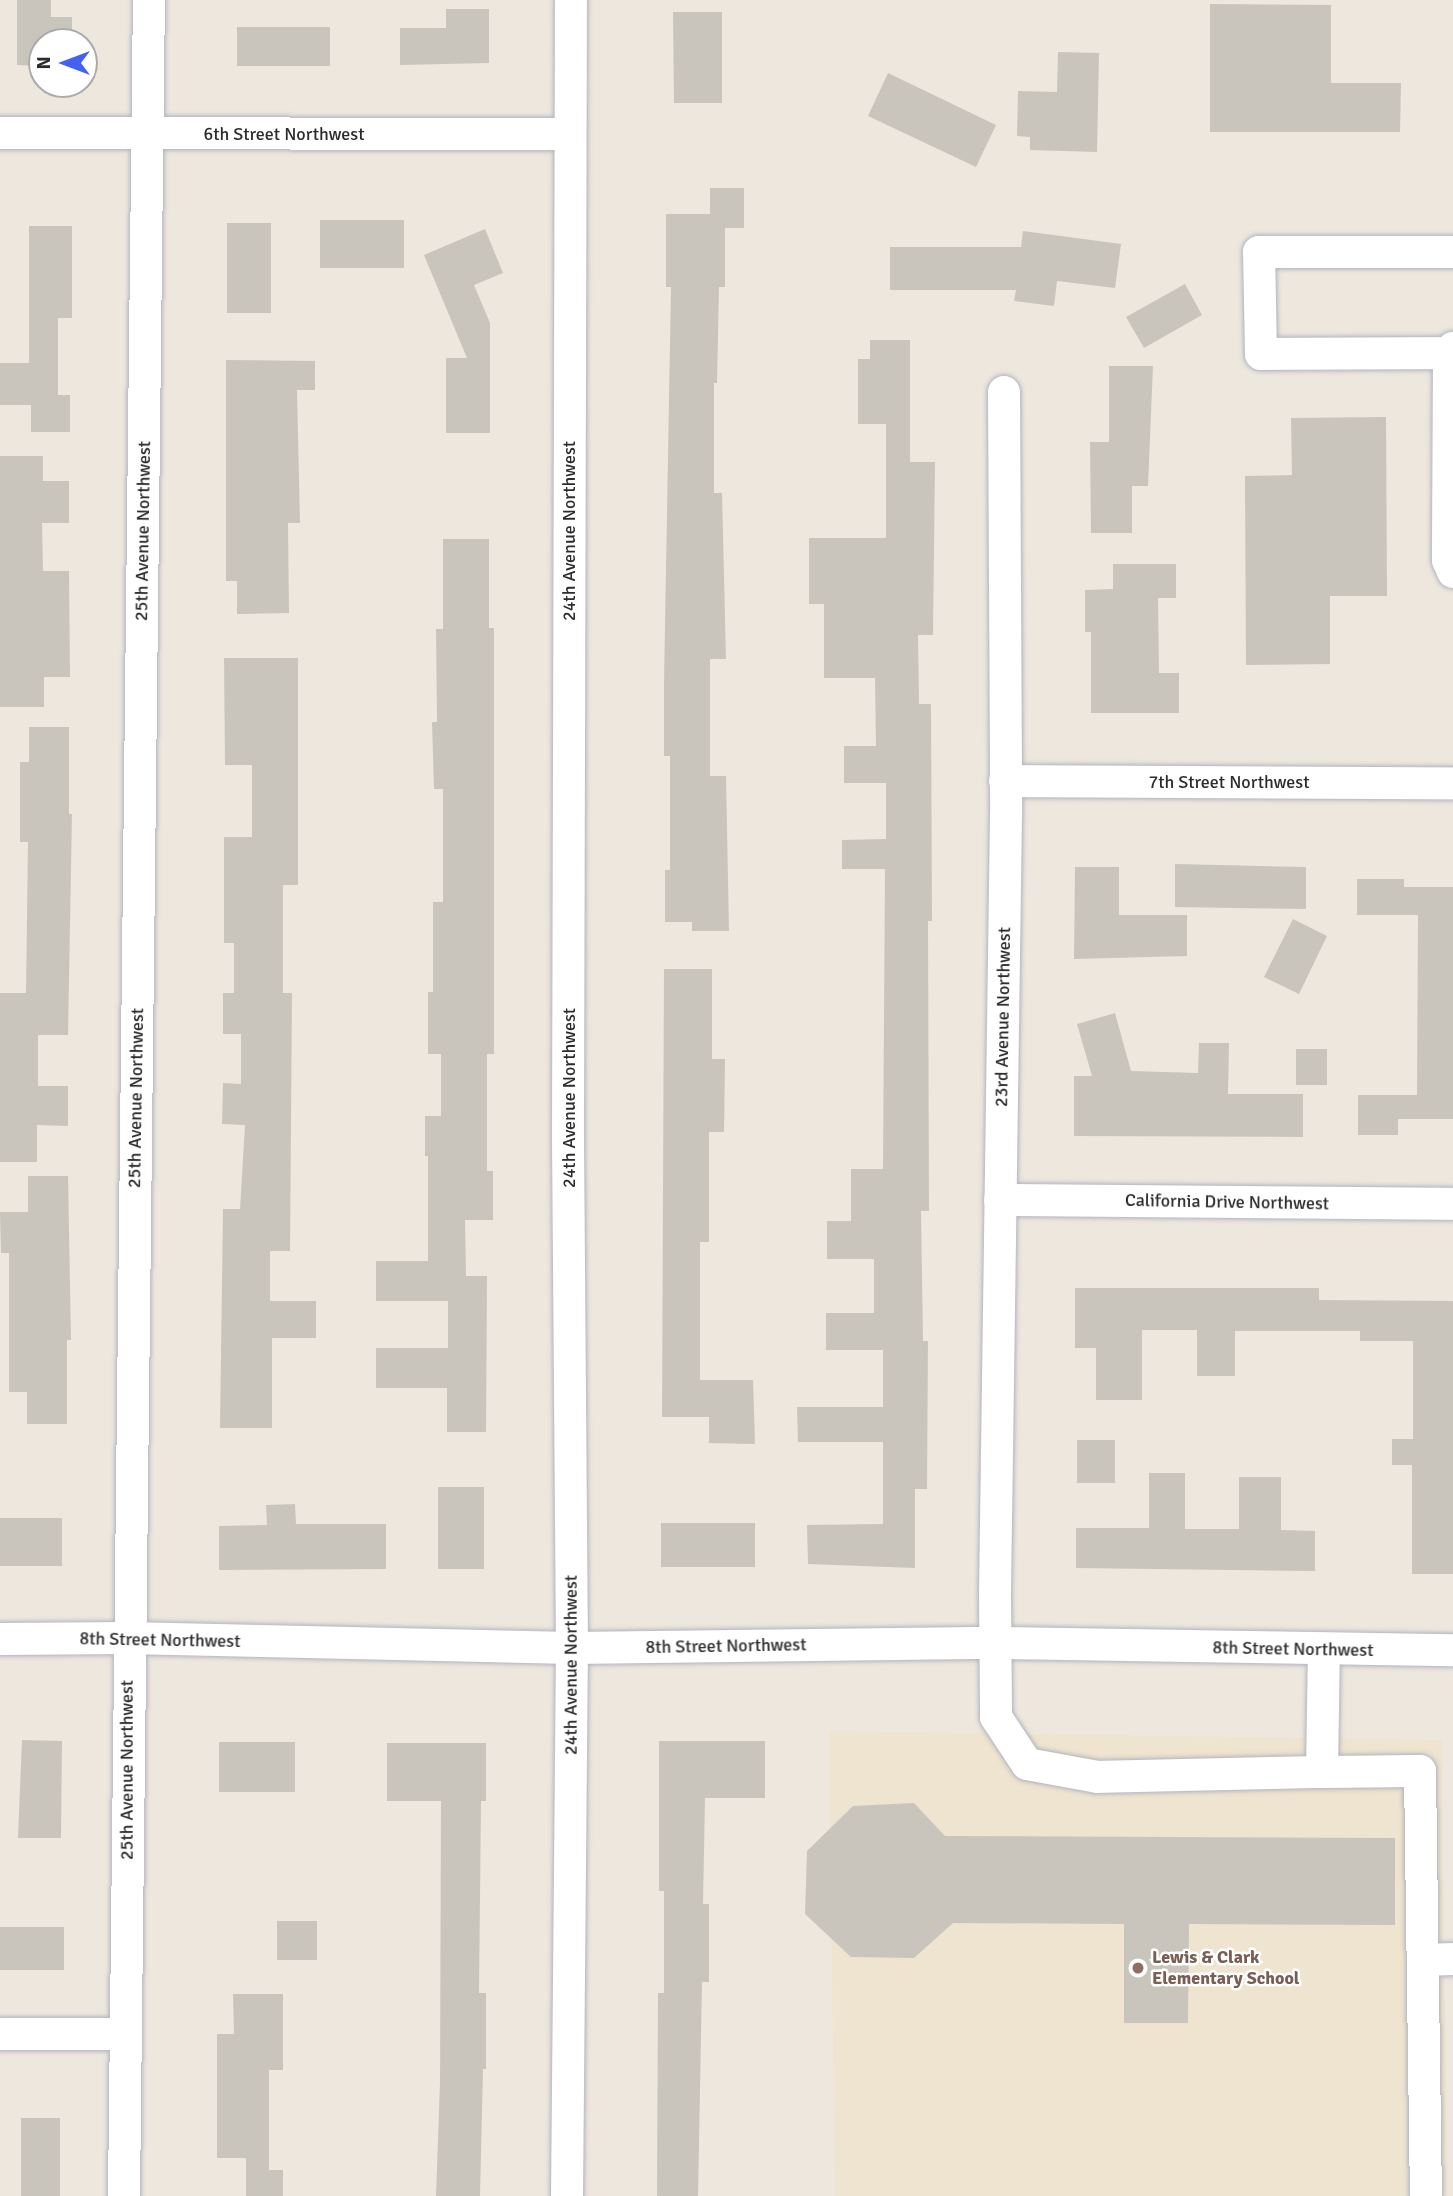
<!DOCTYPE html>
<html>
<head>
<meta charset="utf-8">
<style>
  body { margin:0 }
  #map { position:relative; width:1453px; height:2196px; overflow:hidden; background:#ede7de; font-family:Signika,sans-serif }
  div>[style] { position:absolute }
  .education>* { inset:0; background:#eee4cf }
  .building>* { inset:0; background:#c9c5bd }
  .roads { filter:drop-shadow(0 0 2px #b2b4bf) drop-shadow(0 0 2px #b2b4bf) }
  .minor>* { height:32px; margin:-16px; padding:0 16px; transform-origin:16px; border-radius:16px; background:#fff }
  .dots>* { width:19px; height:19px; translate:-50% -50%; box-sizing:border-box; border:4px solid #fff; border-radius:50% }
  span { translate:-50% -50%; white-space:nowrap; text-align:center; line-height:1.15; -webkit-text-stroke:5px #fff; paint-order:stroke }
  .street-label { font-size:18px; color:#2c2c2c }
  .education-label { font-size:18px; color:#785e54; font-weight:700 }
  .left { translate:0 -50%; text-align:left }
  .north { position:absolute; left:28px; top:28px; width:70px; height:70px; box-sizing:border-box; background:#fff; border:2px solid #ababab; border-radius:50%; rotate:270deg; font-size:19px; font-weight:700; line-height:28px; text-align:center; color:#2c2c2c }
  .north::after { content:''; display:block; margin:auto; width:24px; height:32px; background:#4461f4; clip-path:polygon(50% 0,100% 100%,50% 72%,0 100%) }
</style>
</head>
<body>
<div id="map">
  <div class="education">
    <div style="clip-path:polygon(829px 1731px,1442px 1740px,1447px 2196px,835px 2196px)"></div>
  </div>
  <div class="building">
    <div style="clip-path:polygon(17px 0,51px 0,51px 17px,72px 17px,72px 42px,42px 42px,42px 66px,17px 65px)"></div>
    <div style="clip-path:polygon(1210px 4px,1331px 5px,1331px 83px,1401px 83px,1400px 132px,1210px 132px)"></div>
    <div style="clip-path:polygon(446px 9px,489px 9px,489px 63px,400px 65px,400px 28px,446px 28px)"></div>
    <div style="clip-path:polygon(673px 12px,722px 12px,722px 103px,674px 103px)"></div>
    <div style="clip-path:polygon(237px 27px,330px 27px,330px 66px,237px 66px)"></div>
    <div style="clip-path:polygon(1058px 52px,1099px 53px,1097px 152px,1030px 150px,1030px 137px,1017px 136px,1018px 91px,1057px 92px)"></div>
    <div style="clip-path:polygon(888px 73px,996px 125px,976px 167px,868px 116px)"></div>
    <div style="clip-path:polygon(710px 188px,744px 188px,744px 228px,725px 228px,725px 287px,719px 287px,717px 383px,714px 383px,714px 493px,722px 493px,726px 659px,710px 659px,710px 776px,726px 776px,729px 931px,692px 931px,692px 922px,665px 922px,665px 870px,670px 870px,670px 756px,664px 756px,664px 682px,671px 287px,666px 287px,666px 214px,710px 214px)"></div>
    <div style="clip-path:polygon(320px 220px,404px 220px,404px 268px,320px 268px)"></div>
    <div style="clip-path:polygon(227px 223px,271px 223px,271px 313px,227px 313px)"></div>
    <div style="clip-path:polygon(29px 226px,72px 226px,72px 318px,58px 318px,58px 395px,70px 395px,70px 432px,31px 432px,31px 405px,0 405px,0 363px,29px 363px)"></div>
    <div style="clip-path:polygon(485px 229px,503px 273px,474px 285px,490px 323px,490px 433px,446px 433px,446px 358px,467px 358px,424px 255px)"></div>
    <div style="clip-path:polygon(1023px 231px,1121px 244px,1115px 288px,1057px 281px,1054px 306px,1014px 301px,1016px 290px,890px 290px,890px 247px,1021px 247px)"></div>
    <div style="clip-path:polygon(1185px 284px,1202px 315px,1144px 348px,1126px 317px)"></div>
    <div style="clip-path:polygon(870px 340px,910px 340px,910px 462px,935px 462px,933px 635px,918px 635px,919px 704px,931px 704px,932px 921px,928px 921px,929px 1211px,921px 1211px,923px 1341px,928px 1341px,927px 1489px,915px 1489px,915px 1568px,808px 1564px,807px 1525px,883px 1524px,883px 1442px,798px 1442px,797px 1407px,883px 1407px,883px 1350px,826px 1350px,826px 1313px,874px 1313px,874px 1259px,827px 1259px,827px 1221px,851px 1221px,851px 1169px,883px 1169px,885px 869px,842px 869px,842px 840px,886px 839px,886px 783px,844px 783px,844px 746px,876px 746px,875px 678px,824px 678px,824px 604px,809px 604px,809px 538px,886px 538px,886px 424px,858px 424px,858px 359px,870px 359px)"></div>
    <div style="clip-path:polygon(226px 360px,315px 361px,315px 390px,297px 390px,300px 523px,288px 523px,289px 613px,237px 614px,237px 581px,226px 581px)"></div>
    <div style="clip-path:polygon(1109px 366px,1153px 366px,1148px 486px,1132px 486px,1132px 533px,1091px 533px,1090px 442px,1109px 442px)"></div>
    <div style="clip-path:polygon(1386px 417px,1387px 596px,1330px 596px,1330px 664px,1246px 665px,1245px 476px,1292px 475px,1291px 418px)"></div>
    <div style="clip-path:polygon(0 456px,43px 456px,43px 481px,69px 481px,69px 523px,42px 523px,43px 571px,69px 571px,70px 677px,44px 677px,44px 707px,0 707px)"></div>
    <div style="clip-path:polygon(443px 539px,489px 539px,489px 628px,494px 628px,494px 1054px,487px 1054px,487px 1171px,493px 1171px,493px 1220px,465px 1220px,466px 1276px,487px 1276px,486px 1432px,447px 1432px,447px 1388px,376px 1388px,376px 1348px,448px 1348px,448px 1301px,376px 1301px,376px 1261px,428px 1261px,428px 1156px,425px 1156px,425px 1116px,441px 1116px,441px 1054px,428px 1054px,428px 992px,433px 992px,433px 902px,443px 902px,443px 789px,434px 789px,432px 722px,437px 722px,436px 629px,443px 629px)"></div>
    <div style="clip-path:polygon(1113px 564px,1176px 564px,1176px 598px,1158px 598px,1159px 673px,1179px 673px,1179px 713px,1091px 713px,1091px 632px,1085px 632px,1085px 590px,1113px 589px)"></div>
    <div style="clip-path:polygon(224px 658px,298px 658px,298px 885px,283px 885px,283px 993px,292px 993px,290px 1251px,270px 1251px,270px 1301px,316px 1301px,316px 1338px,272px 1338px,272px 1428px,220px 1428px,223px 1209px,240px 1209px,245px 1125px,222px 1124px,223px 1083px,241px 1084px,241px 1034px,223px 1034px,223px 993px,234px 993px,234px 943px,224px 943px,224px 837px,252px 837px,252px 765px,225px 765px)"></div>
    <div style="clip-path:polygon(29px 727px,69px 727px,69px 814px,72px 814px,68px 1035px,38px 1035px,38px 1086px,68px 1086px,68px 1126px,37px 1125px,37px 1162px,0 1162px,0 993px,26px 993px,28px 842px,20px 842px,20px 762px,29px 762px)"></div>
    <div style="clip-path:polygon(1175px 864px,1306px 867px,1306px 909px,1175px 907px)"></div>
    <div style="clip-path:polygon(1075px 867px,1119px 867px,1119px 915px,1187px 915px,1187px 956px,1074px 959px)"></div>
    <div style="clip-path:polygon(1357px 879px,1404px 879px,1404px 887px,1453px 887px,1453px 1119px,1398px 1119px,1398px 1135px,1358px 1135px,1358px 1095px,1417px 1095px,1418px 915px,1357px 915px)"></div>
    <div style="clip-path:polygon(1293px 919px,1327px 936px,1299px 994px,1264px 977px)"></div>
    <div style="clip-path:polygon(664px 969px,712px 969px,712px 1059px,725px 1059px,724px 1132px,709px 1132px,709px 1242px,700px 1242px,700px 1380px,753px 1380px,755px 1444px,709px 1443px,709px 1417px,662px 1417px)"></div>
    <div style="clip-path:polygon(1115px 1013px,1131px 1071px,1198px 1073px,1199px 1043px,1229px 1043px,1228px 1094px,1303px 1094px,1303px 1137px,1074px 1136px,1074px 1076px,1092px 1076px,1077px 1024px)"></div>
    <div style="clip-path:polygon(1296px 1049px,1327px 1049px,1327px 1085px,1296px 1085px)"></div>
    <div style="clip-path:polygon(28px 1176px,68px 1176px,71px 1340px,67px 1340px,67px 1424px,27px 1424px,27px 1392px,9px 1392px,9px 1253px,1px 1253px,0 1212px,28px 1212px)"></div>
    <div style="clip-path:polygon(1075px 1288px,1319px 1288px,1319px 1300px,1453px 1301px,1453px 1574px,1412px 1574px,1412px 1465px,1392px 1465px,1392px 1439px,1413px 1439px,1413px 1341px,1360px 1341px,1360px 1331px,1235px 1331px,1235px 1376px,1197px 1376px,1197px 1330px,1142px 1330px,1142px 1400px,1096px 1400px,1096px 1348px,1075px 1348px)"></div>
    <div style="clip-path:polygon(1077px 1440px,1115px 1440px,1115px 1483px,1077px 1483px)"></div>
    <div style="clip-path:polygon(1149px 1473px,1185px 1473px,1185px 1529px,1239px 1529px,1239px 1477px,1281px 1477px,1281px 1530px,1315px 1531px,1315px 1571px,1076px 1568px,1076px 1528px,1149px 1528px)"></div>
    <div style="clip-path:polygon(438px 1487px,484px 1487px,484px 1569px,438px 1569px)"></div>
    <div style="clip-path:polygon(295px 1504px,296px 1524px,386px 1524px,386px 1569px,219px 1570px,219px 1526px,267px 1525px,266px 1505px)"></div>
    <div style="clip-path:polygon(0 1518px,62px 1518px,62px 1566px,0 1566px)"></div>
    <div style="clip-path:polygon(661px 1523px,755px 1523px,755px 1567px,661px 1567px)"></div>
    <div style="clip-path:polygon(22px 1740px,62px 1741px,61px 1838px,18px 1838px)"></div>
    <div style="clip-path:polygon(659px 1741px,765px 1741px,765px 1798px,705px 1798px,703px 1904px,709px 1904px,709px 1982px,702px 1982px,698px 2196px,657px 2196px,658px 1993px,664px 1993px,664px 1891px,659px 1891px)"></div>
    <div style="clip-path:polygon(219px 1742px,295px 1742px,295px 1792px,219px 1792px)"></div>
    <div style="clip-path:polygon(387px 1743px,486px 1743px,486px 1801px,481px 1801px,479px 1993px,486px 1993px,486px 2069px,483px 2069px,480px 2196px,436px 2196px,440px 2083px,441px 1801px,387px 1801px)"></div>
    <div style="clip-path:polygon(914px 1803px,945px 1836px,1395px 1838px,1395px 1925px,1189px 1924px,1188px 2023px,1124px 2023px,1124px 1924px,953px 1923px,914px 1958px,851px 1957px,805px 1914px,807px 1851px,853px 1806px)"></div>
    <div style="clip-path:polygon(277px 1921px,317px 1921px,317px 1960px,277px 1960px)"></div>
    <div style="clip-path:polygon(0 1927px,64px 1927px,64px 1970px,0 1970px)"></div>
    <div style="clip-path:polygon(233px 1994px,283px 1994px,283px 2070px,269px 2070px,269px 2170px,283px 2170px,283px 2196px,246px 2196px,246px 2158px,217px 2158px,217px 2034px,234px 2034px)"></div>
    <div style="clip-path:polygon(21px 2118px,60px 2118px,60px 2196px,21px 2196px)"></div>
  </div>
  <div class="roads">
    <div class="minor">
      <div style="left:0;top:133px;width:569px;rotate:0.1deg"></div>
      <div style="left:1453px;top:348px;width:6px;rotate:129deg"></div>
      <div style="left:1449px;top:353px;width:207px;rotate:90.3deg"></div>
      <div style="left:1448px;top:560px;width:13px;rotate:67deg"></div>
      <div style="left:1449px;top:353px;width:188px;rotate:179.7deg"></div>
      <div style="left:1261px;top:354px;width:102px;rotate:-91.1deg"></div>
      <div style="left:1259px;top:252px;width:194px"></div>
      <div style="left:1004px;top:392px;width:423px;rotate:89.7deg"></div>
      <div style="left:1006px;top:815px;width:781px;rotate:90.81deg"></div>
      <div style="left:995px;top:1596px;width:121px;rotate:89.5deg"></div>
      <div style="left:996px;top:1717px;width:56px;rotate:56.6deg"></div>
      <div style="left:1027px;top:1764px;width:72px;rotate:10.4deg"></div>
      <div style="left:1098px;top:1777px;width:224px;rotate:-1.3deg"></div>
      <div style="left:1322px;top:1772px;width:122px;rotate:-89.1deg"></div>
      <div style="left:1005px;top:781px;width:448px;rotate:0.3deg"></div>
      <div style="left:1000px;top:1200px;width:453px;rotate:0.5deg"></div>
      <div style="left:0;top:1639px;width:128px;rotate:-0.4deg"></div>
      <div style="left:128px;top:1638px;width:444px;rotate:1.3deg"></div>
      <div style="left:572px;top:1648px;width:424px;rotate:-0.7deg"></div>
      <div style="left:996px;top:1643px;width:457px;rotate:0.9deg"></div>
      <div style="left:1322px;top:1772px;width:98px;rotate:-0.6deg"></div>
      <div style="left:1420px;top:1771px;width:425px;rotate:89.2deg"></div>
      <div style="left:1423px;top:1960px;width:30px;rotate:-2deg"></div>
      <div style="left:0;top:2034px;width:126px"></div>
      <div style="left:124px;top:2196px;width:2196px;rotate:-89.35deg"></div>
      <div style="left:567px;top:2196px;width:548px;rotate:-89.48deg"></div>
      <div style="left:572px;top:1648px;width:514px;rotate:-90.45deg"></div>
      <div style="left:568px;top:1134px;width:1134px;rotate:-89.85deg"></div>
    </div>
  </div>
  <div class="dots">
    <div style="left:1138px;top:1968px;background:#8d6e63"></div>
  </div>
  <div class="street-label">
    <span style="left:284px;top:134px">6th Street Northwest</span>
    <span style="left:143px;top:531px;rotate:-89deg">25th Avenue Northwest</span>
    <span style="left:569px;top:531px;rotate:-90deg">24th Avenue Northwest</span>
    <span style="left:1229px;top:782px">7th Street Northwest</span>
    <span style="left:1003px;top:1017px;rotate:-89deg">23rd Avenue Northwest</span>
    <span style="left:136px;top:1098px;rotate:-89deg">25th Avenue Northwest</span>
    <span style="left:569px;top:1098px;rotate:-90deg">24th Avenue Northwest</span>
    <span style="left:1227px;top:1202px;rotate:1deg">California Drive Northwest</span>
    <span style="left:160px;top:1640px;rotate:1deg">8th Street Northwest</span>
    <span style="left:726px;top:1646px;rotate:-1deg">8th Street Northwest</span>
    <span style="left:1293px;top:1649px;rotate:1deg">8th Street Northwest</span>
    <span style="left:571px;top:1665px;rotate:-90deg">24th Avenue Northwest</span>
    <span style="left:127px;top:1770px;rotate:-90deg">25th Avenue Northwest</span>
  </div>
  <div class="education-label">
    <span class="left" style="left:1152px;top:1968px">Lewis &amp; Clark<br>Elementary School</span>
  </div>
  <div class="north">N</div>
</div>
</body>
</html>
